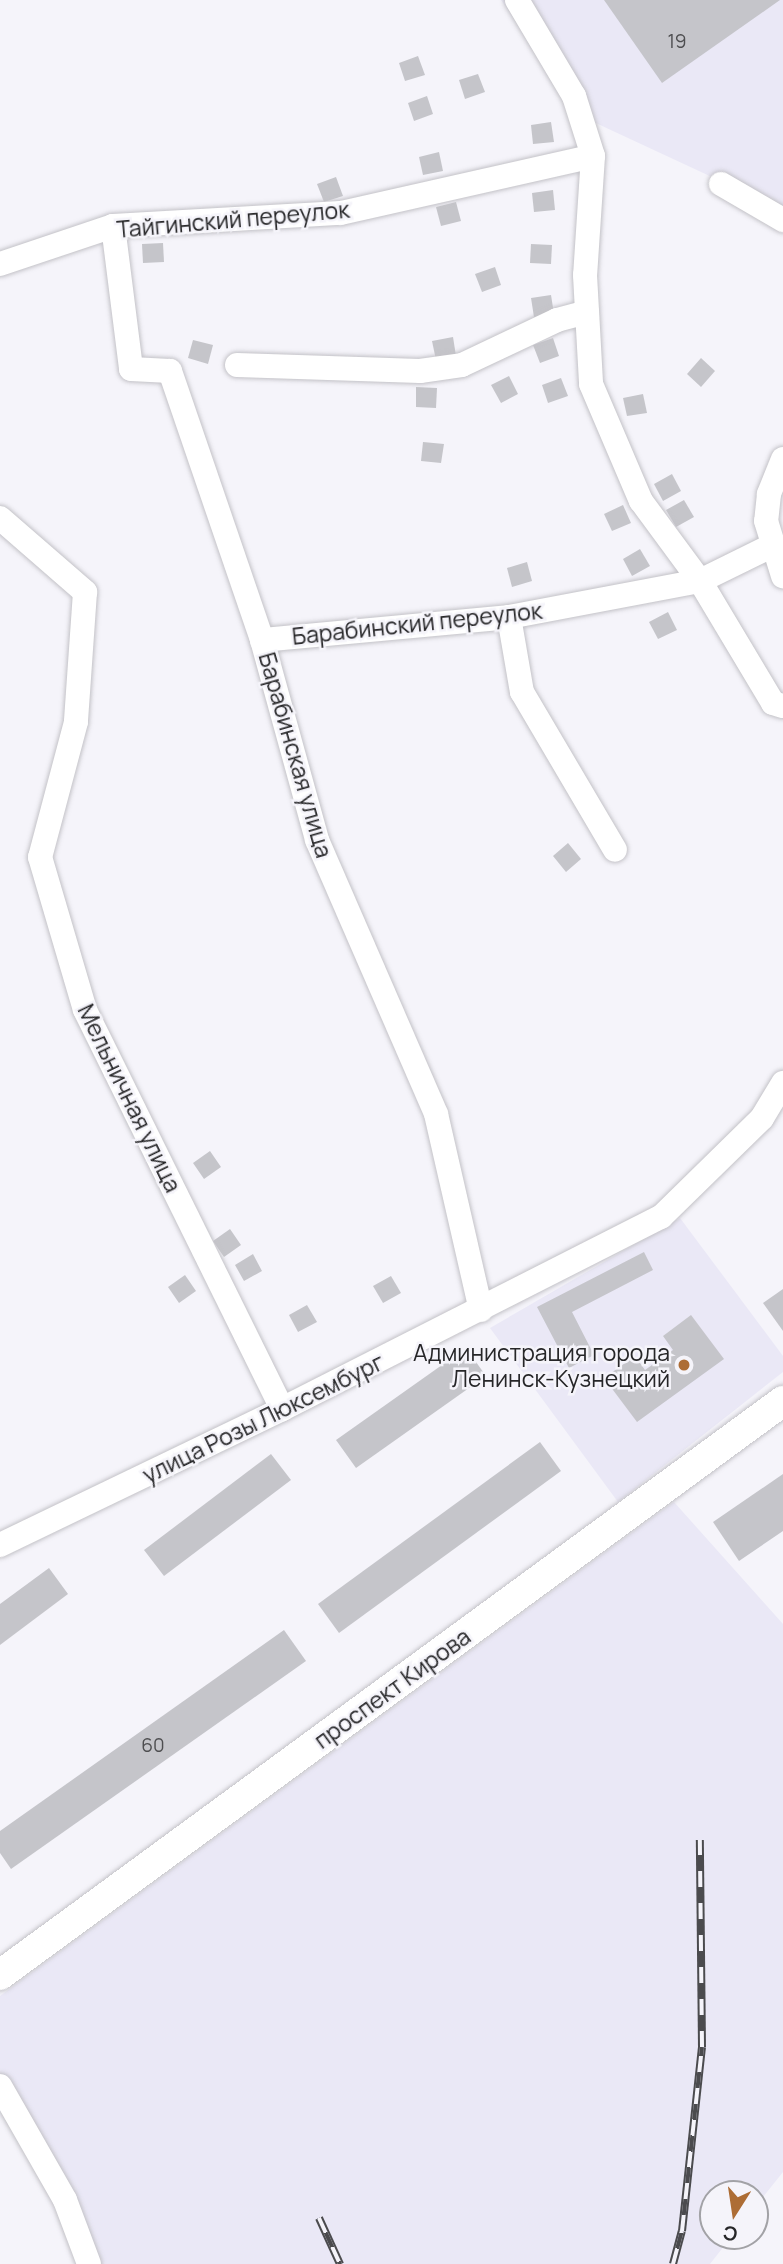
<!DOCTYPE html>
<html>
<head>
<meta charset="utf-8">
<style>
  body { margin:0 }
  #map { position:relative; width:783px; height:2264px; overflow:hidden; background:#f5f4fa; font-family:Manrope,sans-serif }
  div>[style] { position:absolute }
  .built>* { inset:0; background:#eae8f6 }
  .building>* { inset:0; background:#c5c5ca }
  .roads { filter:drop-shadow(0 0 2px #c3c2c7) drop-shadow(0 0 2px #c3c2c7) }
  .minor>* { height:24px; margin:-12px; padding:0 12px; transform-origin:12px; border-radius:12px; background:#fff }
  .major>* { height:30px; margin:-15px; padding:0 15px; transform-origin:15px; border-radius:15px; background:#fff }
  .rail>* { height:8px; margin-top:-4px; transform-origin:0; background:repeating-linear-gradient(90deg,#f5f4fa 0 16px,#4b4b4e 0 32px); box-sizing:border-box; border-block:2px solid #4b4b4e }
  .dots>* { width:19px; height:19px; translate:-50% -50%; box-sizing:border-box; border:4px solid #f5f4fa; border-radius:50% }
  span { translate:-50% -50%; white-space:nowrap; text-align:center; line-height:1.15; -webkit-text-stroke:5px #f5f4fa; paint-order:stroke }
  .number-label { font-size:19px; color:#4e4e50 }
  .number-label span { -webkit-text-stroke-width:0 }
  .street-label { font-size:23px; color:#262628 }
  .poi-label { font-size:23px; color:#262628 }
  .right { translate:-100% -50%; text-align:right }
  .north { position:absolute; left:699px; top:2180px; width:70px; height:70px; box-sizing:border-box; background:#f5f4fa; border:2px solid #a2a2a6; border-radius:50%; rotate:192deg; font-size:19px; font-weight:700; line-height:28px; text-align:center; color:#262628 }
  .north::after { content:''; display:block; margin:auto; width:24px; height:32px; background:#ad6d35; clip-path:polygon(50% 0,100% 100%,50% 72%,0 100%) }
</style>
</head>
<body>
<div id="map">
  <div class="built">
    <div style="clip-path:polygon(501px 0,783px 0,783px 210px,585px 118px)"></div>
    <div style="clip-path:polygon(680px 1218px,783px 1356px,783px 1372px,618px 1502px,490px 1328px)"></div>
    <div style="clip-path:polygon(674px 1502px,783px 1624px,783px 2172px,755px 2207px,755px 2194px,713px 2194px,713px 2236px,732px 2236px,710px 2264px,101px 2264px,0 2083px,0 1996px)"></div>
  </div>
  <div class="building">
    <div style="clip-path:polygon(604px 0,780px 0,662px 83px)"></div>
    <div style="clip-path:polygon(418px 56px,425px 75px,405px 81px,399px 63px)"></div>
    <div style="clip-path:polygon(478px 74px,485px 92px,465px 99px,459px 80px)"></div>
    <div style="clip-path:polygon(427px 96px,433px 114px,414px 121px,408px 103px)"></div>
    <div style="clip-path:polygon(551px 122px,554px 142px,533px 144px,531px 125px)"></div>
    <div style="clip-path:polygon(439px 152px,443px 171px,423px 175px,419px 157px)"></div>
    <div style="clip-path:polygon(336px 177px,343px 196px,324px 202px,317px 184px)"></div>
    <div style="clip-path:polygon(553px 190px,555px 210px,534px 212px,532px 193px)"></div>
    <div style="clip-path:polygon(456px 202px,461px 221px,441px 226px,436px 207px)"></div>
    <div style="clip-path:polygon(163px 243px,164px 262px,143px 263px,142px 244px)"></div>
    <div style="clip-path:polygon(531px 244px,552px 245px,551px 264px,530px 263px)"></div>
    <div style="clip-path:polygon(495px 267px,501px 285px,482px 292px,475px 274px)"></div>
    <div style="clip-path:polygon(551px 295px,554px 314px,534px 317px,531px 298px)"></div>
    <div style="clip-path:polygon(453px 337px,456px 356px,436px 360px,432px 341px)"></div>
    <div style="clip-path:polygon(553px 338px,559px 356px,540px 363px,533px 345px)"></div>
    <div style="clip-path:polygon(193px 340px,213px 345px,208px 364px,188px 358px)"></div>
    <div style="clip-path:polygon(701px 358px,715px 371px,701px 387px,687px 374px)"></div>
    <div style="clip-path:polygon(509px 376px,518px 394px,501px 403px,491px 385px)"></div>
    <div style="clip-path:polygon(561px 378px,568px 396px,548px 403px,542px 385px)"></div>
    <div style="clip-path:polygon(416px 387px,437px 388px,436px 408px,416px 407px)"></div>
    <div style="clip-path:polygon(643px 394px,647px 413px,627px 416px,623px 398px)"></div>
    <div style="clip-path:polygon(423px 442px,444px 444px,441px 463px,421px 461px)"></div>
    <div style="clip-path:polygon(672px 474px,681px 491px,663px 501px,654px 484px)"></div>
    <div style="clip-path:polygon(684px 500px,694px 517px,676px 527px,666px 510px)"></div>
    <div style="clip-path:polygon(623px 505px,631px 523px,612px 531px,604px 514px)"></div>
    <div style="clip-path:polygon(640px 549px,650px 566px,632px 576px,623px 559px)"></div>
    <div style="clip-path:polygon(527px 562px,532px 581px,512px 587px,507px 568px)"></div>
    <div style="clip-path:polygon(668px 612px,677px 630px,658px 639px,649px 622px)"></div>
    <div style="clip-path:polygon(568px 843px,581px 859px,566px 872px,553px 856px)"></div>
    <div style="clip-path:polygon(210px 1151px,221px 1167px,204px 1179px,193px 1163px)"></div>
    <div style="clip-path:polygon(230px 1229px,241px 1245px,224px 1257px,213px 1241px)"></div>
    <div style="clip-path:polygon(644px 1252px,653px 1270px,572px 1312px,594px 1355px,569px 1368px,537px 1307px)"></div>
    <div style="clip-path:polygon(253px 1254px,262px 1271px,244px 1281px,235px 1265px)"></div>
    <div style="clip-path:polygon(185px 1275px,196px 1291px,179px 1303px,168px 1287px)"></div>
    <div style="clip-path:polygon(391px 1276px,401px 1293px,383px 1303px,373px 1286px)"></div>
    <div style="clip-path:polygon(783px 1289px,783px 1331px,763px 1303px)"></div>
    <div style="clip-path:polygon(307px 1305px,317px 1322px,298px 1332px,289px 1315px)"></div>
    <div style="clip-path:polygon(691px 1315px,724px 1359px,637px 1422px,604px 1378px,635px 1356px,645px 1370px,673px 1350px,663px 1336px)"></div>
    <div style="clip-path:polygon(466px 1348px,486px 1376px,356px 1468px,336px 1440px)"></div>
    <div style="clip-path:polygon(540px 1442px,561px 1471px,339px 1633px,318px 1604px)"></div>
    <div style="clip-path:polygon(271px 1454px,291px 1480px,164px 1576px,144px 1550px)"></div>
    <div style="clip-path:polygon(783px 1474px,783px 1531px,739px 1561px,713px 1522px)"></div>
    <div style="clip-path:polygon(49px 1568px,68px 1594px,0 1645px,0 1604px)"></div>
    <div style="clip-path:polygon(284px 1630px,306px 1661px,11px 1869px,0 1853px,0 1831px)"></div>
  </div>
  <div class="roads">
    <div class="minor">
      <div style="left:517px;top:0;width:112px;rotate:59.3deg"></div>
      <div style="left:574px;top:96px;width:63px;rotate:72.4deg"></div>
      <div style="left:593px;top:156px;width:119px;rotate:93.8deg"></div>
      <div style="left:585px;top:275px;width:109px;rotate:86.8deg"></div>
      <div style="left:591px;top:384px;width:127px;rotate:66.9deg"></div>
      <div style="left:641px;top:501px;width:99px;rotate:53.6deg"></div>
      <div style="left:700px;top:581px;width:142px;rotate:59.1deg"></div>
      <div style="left:773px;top:703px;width:10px;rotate:17deg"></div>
      <div style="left:721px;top:184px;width:72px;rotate:30.1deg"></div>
      <div style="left:113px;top:226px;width:144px;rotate:82.8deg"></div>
      <div style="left:131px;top:369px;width:39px;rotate:3deg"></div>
      <div style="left:170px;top:371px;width:284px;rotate:71.1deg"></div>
      <div style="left:262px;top:640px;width:207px;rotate:74.6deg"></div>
      <div style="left:317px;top:840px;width:299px;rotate:66.5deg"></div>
      <div style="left:436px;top:1114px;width:201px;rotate:77.1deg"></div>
      <div style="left:0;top:264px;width:119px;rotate:-18.6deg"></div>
      <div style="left:113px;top:226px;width:228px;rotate:-3.3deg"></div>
      <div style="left:341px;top:213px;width:258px;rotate:-12.7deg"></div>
      <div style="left:237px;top:365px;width:183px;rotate:1.9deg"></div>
      <div style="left:420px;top:371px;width:42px;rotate:-8.1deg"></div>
      <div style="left:462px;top:365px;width:105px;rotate:-25.3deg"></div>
      <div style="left:557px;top:320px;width:31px;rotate:-15deg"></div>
      <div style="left:783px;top:459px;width:38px;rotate:112deg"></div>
      <div style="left:769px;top:494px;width:27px;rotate:96deg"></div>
      <div style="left:766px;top:521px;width:58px;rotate:72.8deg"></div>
      <div style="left:0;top:518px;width:113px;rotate:41deg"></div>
      <div style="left:85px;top:592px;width:130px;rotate:94deg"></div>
      <div style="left:76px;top:722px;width:140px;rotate:104.9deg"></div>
      <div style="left:40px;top:857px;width:159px;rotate:73.6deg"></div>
      <div style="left:85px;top:1010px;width:445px;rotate:63.7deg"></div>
      <div style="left:509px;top:617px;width:76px;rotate:80.2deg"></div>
      <div style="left:522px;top:692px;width:183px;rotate:59.5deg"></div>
      <div style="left:262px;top:640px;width:248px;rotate:-5.3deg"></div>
      <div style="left:509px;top:617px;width:194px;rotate:-10.7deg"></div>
      <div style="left:700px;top:581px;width:79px;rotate:-26.2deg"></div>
      <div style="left:0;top:1545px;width:313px;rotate:-25.7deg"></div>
      <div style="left:282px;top:1409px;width:425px;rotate:-26.9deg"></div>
      <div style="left:661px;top:1217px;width:141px;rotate:-44.4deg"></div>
      <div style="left:762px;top:1118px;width:41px;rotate:-59deg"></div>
      <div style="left:0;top:2086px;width:131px;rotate:60.3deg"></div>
      <div style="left:65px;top:2200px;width:68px;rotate:69.4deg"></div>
    </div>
    <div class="major">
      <div style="left:0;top:1975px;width:971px;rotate:-36.24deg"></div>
    </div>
  </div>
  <div class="rail">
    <div style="left:319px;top:2218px;width:51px;rotate:65.5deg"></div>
    <div style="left:673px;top:2264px;width:34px;rotate:-75deg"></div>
    <div style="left:682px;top:2231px;width:185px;rotate:-83.8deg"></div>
    <div style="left:702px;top:2047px;width:207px;rotate:-90.6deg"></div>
  </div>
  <div class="dots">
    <div style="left:684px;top:1365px;background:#ad6d35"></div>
  </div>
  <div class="number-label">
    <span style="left:677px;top:42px">19</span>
    <span style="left:153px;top:1746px">60</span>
  </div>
  <div class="street-label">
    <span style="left:233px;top:219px;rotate:-5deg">Тайгинский переулок</span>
    <span style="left:417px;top:623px;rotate:-6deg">Барабинский переулок</span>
    <span style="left:296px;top:755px;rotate:74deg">Барабинская улица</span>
    <span style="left:130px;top:1098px;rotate:64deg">Мельничная улица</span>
    <span style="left:263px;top:1418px;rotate:-26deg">улица Розы Люксембург</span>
    <span style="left:392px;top:1688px;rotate:-36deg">проспект Кирова</span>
  </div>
  <div class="poi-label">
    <span class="right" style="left:670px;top:1365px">Администрация города<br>Ленинск-Кузнецкий</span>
  </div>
  <div class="north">С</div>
</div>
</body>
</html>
